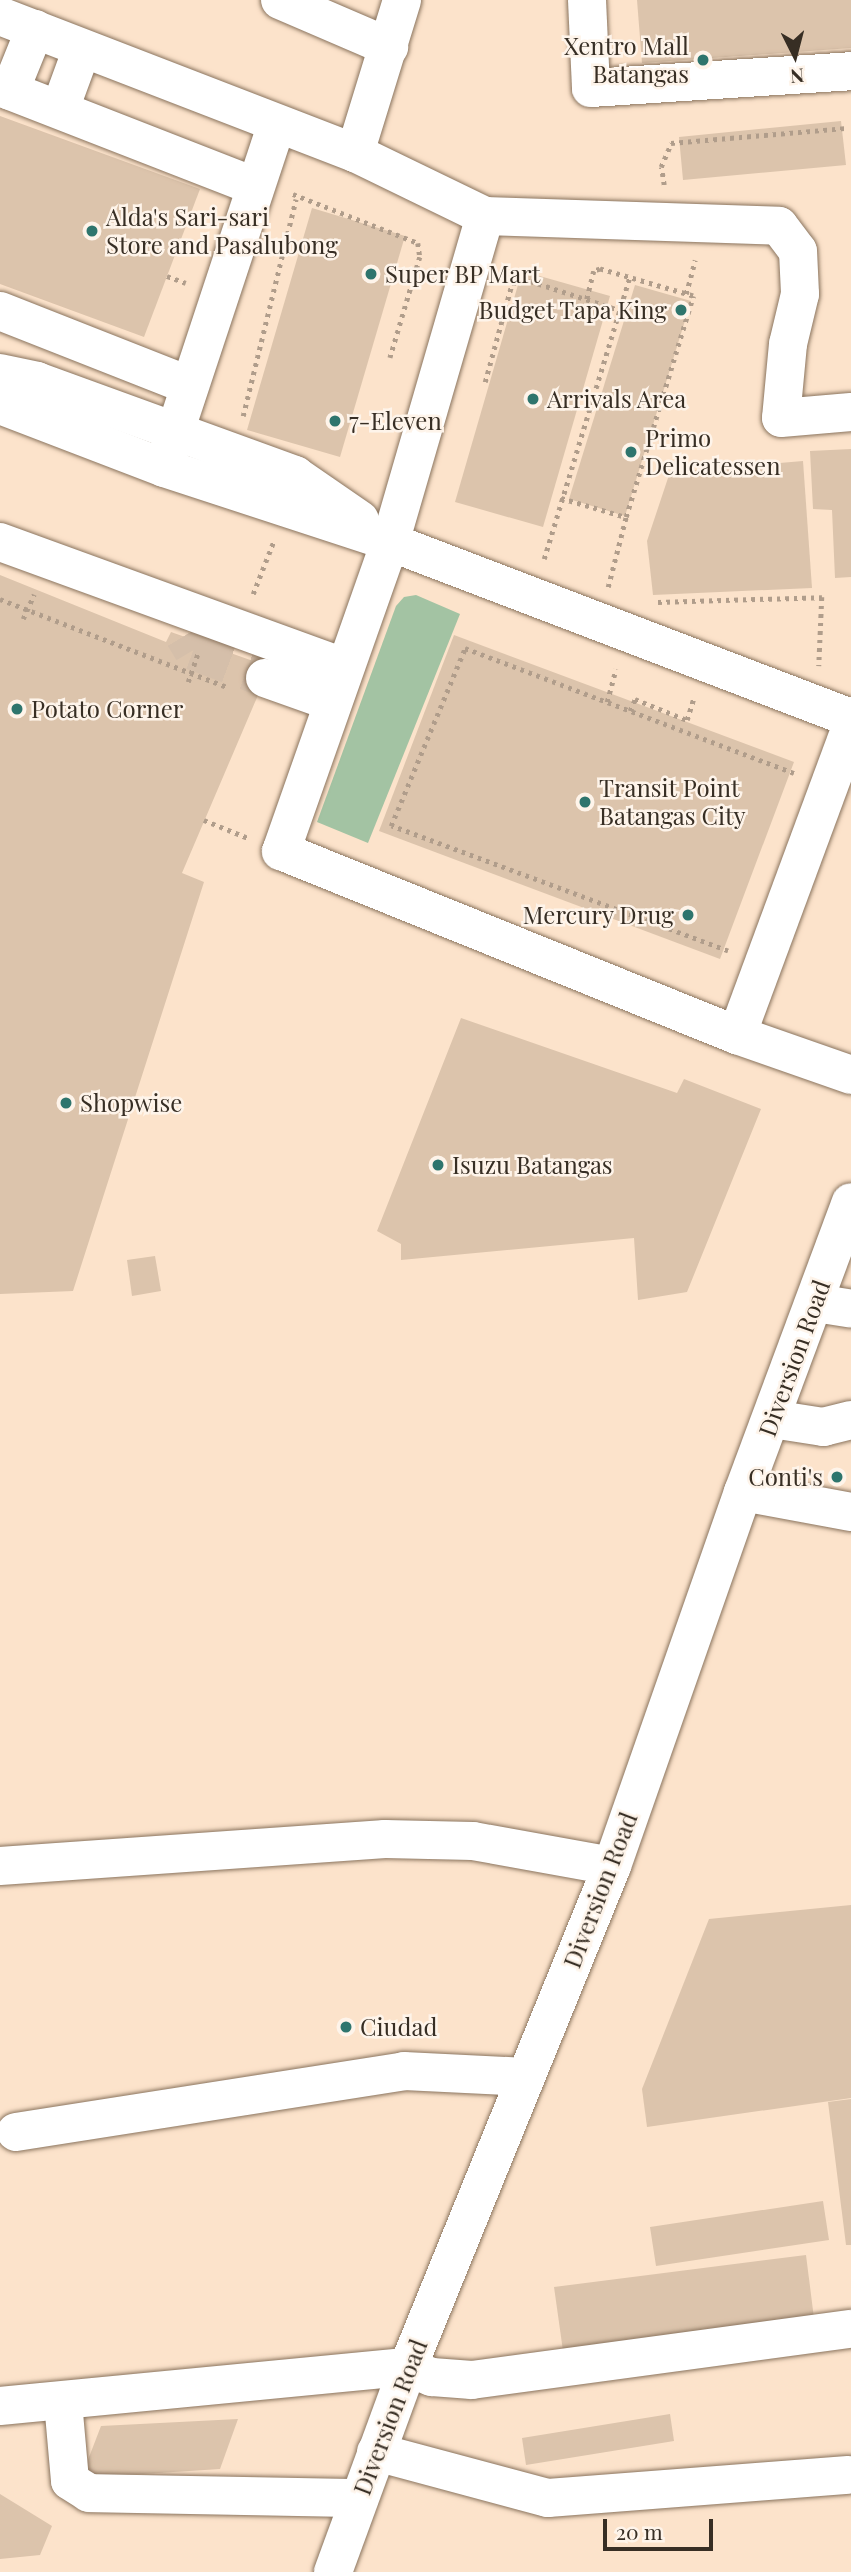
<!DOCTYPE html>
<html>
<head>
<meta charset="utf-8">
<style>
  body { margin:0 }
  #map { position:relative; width:851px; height:2572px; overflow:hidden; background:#fce3cb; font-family:"Playfair Display",serif }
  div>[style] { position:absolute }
  .green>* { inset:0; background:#a3c3a3 }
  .building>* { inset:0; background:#dcc4ac }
  .minor-tunnel>* { height:38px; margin-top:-19px; transform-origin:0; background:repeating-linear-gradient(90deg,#d5bfaa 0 38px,transparent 0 57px) }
  .path>* { height:4.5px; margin-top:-2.25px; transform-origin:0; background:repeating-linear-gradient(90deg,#b09d8b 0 3.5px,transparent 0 8.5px) }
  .roads { filter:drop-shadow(0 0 2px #8a745e) drop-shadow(0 0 2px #8a745e) }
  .minor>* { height:38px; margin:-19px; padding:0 19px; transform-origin:19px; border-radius:19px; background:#fff }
  .highway>* { height:38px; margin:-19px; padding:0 19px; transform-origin:19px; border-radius:19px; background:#fff }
  .dots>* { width:19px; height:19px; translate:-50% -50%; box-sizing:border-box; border:4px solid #fef4ea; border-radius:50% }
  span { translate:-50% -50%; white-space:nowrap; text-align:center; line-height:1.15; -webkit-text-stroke:5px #fef4ea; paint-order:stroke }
  .poi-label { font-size:24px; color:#372e24 }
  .right { translate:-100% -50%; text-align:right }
  .left { translate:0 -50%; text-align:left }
  .street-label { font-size:24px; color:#372e24 }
  .north { position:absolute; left:760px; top:21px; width:70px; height:70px; -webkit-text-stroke:5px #fef4ea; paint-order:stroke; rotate:174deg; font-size:19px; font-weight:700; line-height:28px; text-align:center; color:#372e24 }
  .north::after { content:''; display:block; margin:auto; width:24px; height:32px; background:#372e24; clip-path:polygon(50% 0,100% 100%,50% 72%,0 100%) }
  .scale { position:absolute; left:603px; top:2519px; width:110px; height:32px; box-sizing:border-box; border:4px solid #372e24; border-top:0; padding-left:9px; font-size:21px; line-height:24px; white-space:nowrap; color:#372e24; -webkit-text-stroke:5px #fef4ea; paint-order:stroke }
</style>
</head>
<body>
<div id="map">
  <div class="green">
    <div style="clip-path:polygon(416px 595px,460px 614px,368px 843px,317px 822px,396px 606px,404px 597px)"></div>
  </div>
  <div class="building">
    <div style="clip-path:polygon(637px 0,851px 0,851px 48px,642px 63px)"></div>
    <div style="clip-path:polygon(0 116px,200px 189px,144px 337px,0 284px)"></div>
    <div style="clip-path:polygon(841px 121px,846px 165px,683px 180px,679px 137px)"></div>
    <div style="clip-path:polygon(312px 208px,405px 236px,340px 457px,247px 430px)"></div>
    <div style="clip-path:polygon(522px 271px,610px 296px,543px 527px,455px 502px)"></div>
    <div style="clip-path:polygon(635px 285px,691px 301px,625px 516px,569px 499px)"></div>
    <div style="clip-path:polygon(851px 449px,851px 577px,835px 578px,832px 510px,813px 509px,810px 451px)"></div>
    <div style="clip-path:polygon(803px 461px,812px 588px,653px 595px,647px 541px,670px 472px)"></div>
    <div style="clip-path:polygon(0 575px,166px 642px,171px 632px,270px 667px,182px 873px,204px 882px,73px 1291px,0 1294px)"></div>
    <div style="clip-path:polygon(454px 635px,794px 762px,720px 959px,379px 831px)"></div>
    <div style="clip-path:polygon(461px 1018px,677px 1093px,684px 1079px,761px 1109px,687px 1292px,638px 1300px,634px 1238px,401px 1260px,401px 1244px,377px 1231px)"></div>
    <div style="clip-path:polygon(155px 1256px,161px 1291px,132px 1296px,127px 1260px)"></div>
    <div style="clip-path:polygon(851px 1905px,851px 2098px,647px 2127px,642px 2089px,709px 1919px)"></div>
    <div style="clip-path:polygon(851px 2099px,851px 2245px,846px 2245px,828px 2102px)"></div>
    <div style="clip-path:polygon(823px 2201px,829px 2240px,656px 2266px,650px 2227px)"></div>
    <div style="clip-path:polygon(806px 2255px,815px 2326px,564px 2358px,554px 2287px)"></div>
    <div style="clip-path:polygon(670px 2414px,674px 2441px,526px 2465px,522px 2438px)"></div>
    <div style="clip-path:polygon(238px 2419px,220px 2469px,81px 2478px,101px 2426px)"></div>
    <div style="clip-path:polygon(0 2494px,52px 2526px,40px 2555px,0 2559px)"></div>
  </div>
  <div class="minor-tunnel">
    <div style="left:184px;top:636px;width:17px;rotate:59deg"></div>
    <div style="left:193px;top:651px;width:77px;rotate:20.6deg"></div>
  </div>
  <div class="path">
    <div style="left:664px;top:185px;width:18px;rotate:-99deg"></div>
    <div style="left:661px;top:167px;width:26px;rotate:-67deg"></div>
    <div style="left:671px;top:143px;width:177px;rotate:-4.9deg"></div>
    <div style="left:293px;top:194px;width:134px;rotate:21.4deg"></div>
    <div style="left:418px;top:243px;width:14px;rotate:82deg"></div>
    <div style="left:420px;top:257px;width:105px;rotate:106.5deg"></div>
    <div style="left:167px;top:276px;width:20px;rotate:20deg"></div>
    <div style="left:686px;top:294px;width:35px;rotate:-75deg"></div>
    <div style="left:485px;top:382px;width:103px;rotate:-74.7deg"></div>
    <div style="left:512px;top:283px;width:18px;rotate:-6deg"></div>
    <div style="left:530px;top:281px;width:94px;rotate:18deg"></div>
    <div style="left:243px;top:416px;width:223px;rotate:-76.3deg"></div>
    <div style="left:561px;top:498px;width:68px;rotate:16.3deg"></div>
    <div style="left:626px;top:517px;width:231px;rotate:-73.1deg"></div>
    <div style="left:693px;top:296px;width:97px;rotate:-163.8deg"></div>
    <div style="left:600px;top:269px;width:6px;rotate:162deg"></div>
    <div style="left:594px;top:271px;width:29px;rotate:104deg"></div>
    <div style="left:544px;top:559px;width:296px;rotate:-73.1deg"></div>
    <div style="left:608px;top:587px;width:72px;rotate:-75.6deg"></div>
    <div style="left:253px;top:594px;width:55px;rotate:-68.6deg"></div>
    <div style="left:0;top:599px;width:246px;rotate:21.2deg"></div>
    <div style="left:658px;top:602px;width:164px;rotate:-1.7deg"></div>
    <div style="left:822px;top:597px;width:69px;rotate:92.5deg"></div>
    <div style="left:23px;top:619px;width:27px;rotate:-66deg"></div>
    <div style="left:188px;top:682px;width:31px;rotate:-71deg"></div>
    <div style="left:607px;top:702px;width:34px;rotate:-75deg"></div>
    <div style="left:630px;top:711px;width:13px;rotate:-67deg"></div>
    <div style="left:635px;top:699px;width:56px;rotate:22deg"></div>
    <div style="left:687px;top:720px;width:21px;rotate:-73deg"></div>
    <div style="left:204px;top:820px;width:48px;rotate:22.2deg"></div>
    <div style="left:728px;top:951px;width:359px;rotate:-159.6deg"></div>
    <div style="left:391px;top:826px;width:193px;rotate:-67.4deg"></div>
    <div style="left:465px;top:648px;width:352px;rotate:20.8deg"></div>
  </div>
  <div class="roads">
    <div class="minor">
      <div style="left:280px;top:0;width:119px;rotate:23.3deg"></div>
      <div style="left:587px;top:0;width:88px;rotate:87.4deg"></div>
      <div style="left:591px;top:88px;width:261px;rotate:-3.7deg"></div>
      <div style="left:0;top:16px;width:381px;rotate:21.1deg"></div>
      <div style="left:355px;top:153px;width:144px;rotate:25.9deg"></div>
      <div style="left:485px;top:216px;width:294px;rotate:1.9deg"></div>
      <div style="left:779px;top:226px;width:31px;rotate:53deg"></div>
      <div style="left:798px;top:251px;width:43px;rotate:87.3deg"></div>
      <div style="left:800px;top:294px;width:51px;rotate:103.5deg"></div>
      <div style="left:788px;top:344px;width:74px;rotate:95.4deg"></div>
      <div style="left:781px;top:418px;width:70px;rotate:-4.9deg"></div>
      <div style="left:0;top:87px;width:273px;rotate:21.3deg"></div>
      <div style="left:10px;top:91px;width:67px;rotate:-68deg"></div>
      <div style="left:60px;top:109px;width:64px;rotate:-69.9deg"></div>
      <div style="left:355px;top:153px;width:160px;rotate:-72.9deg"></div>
      <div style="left:485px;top:216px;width:340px;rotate:106.2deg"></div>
      <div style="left:390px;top:542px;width:328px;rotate:109.4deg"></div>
      <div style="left:281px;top:851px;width:492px;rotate:22deg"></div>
      <div style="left:737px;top:1035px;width:121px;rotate:19.3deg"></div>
      <div style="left:0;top:311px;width:204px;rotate:21.5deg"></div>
      <div style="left:0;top:373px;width:38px;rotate:12deg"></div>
      <div style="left:37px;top:381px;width:275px;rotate:20deg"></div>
      <div style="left:295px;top:475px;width:79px;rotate:34.7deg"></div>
      <div style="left:0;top:405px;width:176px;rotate:21deg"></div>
      <div style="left:164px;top:468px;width:238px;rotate:18.1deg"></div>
      <div style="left:390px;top:542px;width:493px;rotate:20.9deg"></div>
      <div style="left:167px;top:456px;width:348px;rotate:-71.7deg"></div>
      <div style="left:0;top:542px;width:365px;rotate:20deg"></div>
      <div style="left:265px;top:678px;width:71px;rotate:19.7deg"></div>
      <div style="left:737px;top:1035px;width:329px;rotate:-69.7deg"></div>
      <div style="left:815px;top:1303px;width:36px;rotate:9deg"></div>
      <div style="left:772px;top:1419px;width:52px;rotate:8.9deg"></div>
      <div style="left:823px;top:1427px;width:29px;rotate:-14deg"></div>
      <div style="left:743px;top:1492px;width:110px;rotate:10.5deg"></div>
      <div style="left:0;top:1866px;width:386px;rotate:-4deg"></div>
      <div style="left:385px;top:1839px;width:88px;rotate:1.3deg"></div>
      <div style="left:473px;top:1841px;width:141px;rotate:10.2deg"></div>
      <div style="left:16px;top:2132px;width:393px;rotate:-8.9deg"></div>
      <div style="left:404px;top:2071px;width:122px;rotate:2.8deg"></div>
      <div style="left:63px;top:2402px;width:79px;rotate:84.9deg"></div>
      <div style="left:70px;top:2481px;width:22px;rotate:32deg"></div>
      <div style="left:89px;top:2493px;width:270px;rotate:1.1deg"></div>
      <div style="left:0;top:2406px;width:410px;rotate:-5.5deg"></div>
      <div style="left:408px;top:2367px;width:26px;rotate:23deg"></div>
      <div style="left:432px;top:2377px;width:40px;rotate:4.3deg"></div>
      <div style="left:472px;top:2380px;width:382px;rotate:-7.7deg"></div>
      <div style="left:376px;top:2452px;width:178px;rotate:15deg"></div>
      <div style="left:548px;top:2498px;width:301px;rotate:-4.4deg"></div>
    </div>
    <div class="highway">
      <div style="left:333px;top:2572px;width:218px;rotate:-69.9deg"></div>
      <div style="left:408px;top:2367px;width:541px;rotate:-67.84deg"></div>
      <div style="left:612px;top:1866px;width:396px;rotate:-70.7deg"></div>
      <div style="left:743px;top:1492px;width:309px;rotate:-69.6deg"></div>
    </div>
  </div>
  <div class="dots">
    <div style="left:703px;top:60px;background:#2e756d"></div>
    <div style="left:92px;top:231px;background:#2e756d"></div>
    <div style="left:371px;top:274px;background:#2e756d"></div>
    <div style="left:681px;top:310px;background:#2e756d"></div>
    <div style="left:533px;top:399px;background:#2e756d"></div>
    <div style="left:335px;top:421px;background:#2e756d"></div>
    <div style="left:631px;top:452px;background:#2e756d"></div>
    <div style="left:17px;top:709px;background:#2e756d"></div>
    <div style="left:585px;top:802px;background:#2e756d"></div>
    <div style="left:688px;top:915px;background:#2e756d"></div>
    <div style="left:66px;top:1103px;background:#2e756d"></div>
    <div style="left:438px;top:1165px;background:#2e756d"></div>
    <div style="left:837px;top:1477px;background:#2e756d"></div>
    <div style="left:346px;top:2027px;background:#2e756d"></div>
  </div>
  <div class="poi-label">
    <span class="right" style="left:689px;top:60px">Xentro Mall<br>Batangas</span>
    <span class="left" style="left:106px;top:231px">Alda's Sari-sari<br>Store and Pasalubong</span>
    <span class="left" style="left:385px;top:274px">Super BP Mart</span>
    <span class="right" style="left:667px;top:310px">Budget Tapa King</span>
    <span class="left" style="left:547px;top:399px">Arrivals Area</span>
    <span class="left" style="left:349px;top:421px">7-Eleven</span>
    <span class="left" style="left:645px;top:452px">Primo<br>Delicatessen</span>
    <span class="left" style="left:31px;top:709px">Potato Corner</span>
    <span class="left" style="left:599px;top:802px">Transit Point<br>Batangas City</span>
    <span class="right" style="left:674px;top:915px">Mercury Drug</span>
    <span class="left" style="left:80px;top:1103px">Shopwise</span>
    <span class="left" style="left:452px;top:1165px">Isuzu Batangas</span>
    <span class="right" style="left:823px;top:1477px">Conti's</span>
    <span class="left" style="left:360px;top:2027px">Ciudad</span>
  </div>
  <div class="street-label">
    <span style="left:794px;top:1358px;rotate:-70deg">Diversion Road</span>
    <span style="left:600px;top:1890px;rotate:-69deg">Diversion Road</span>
    <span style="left:390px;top:2417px;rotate:-69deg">Diversion Road</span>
  </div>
  <div class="north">N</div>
  <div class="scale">20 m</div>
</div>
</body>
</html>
